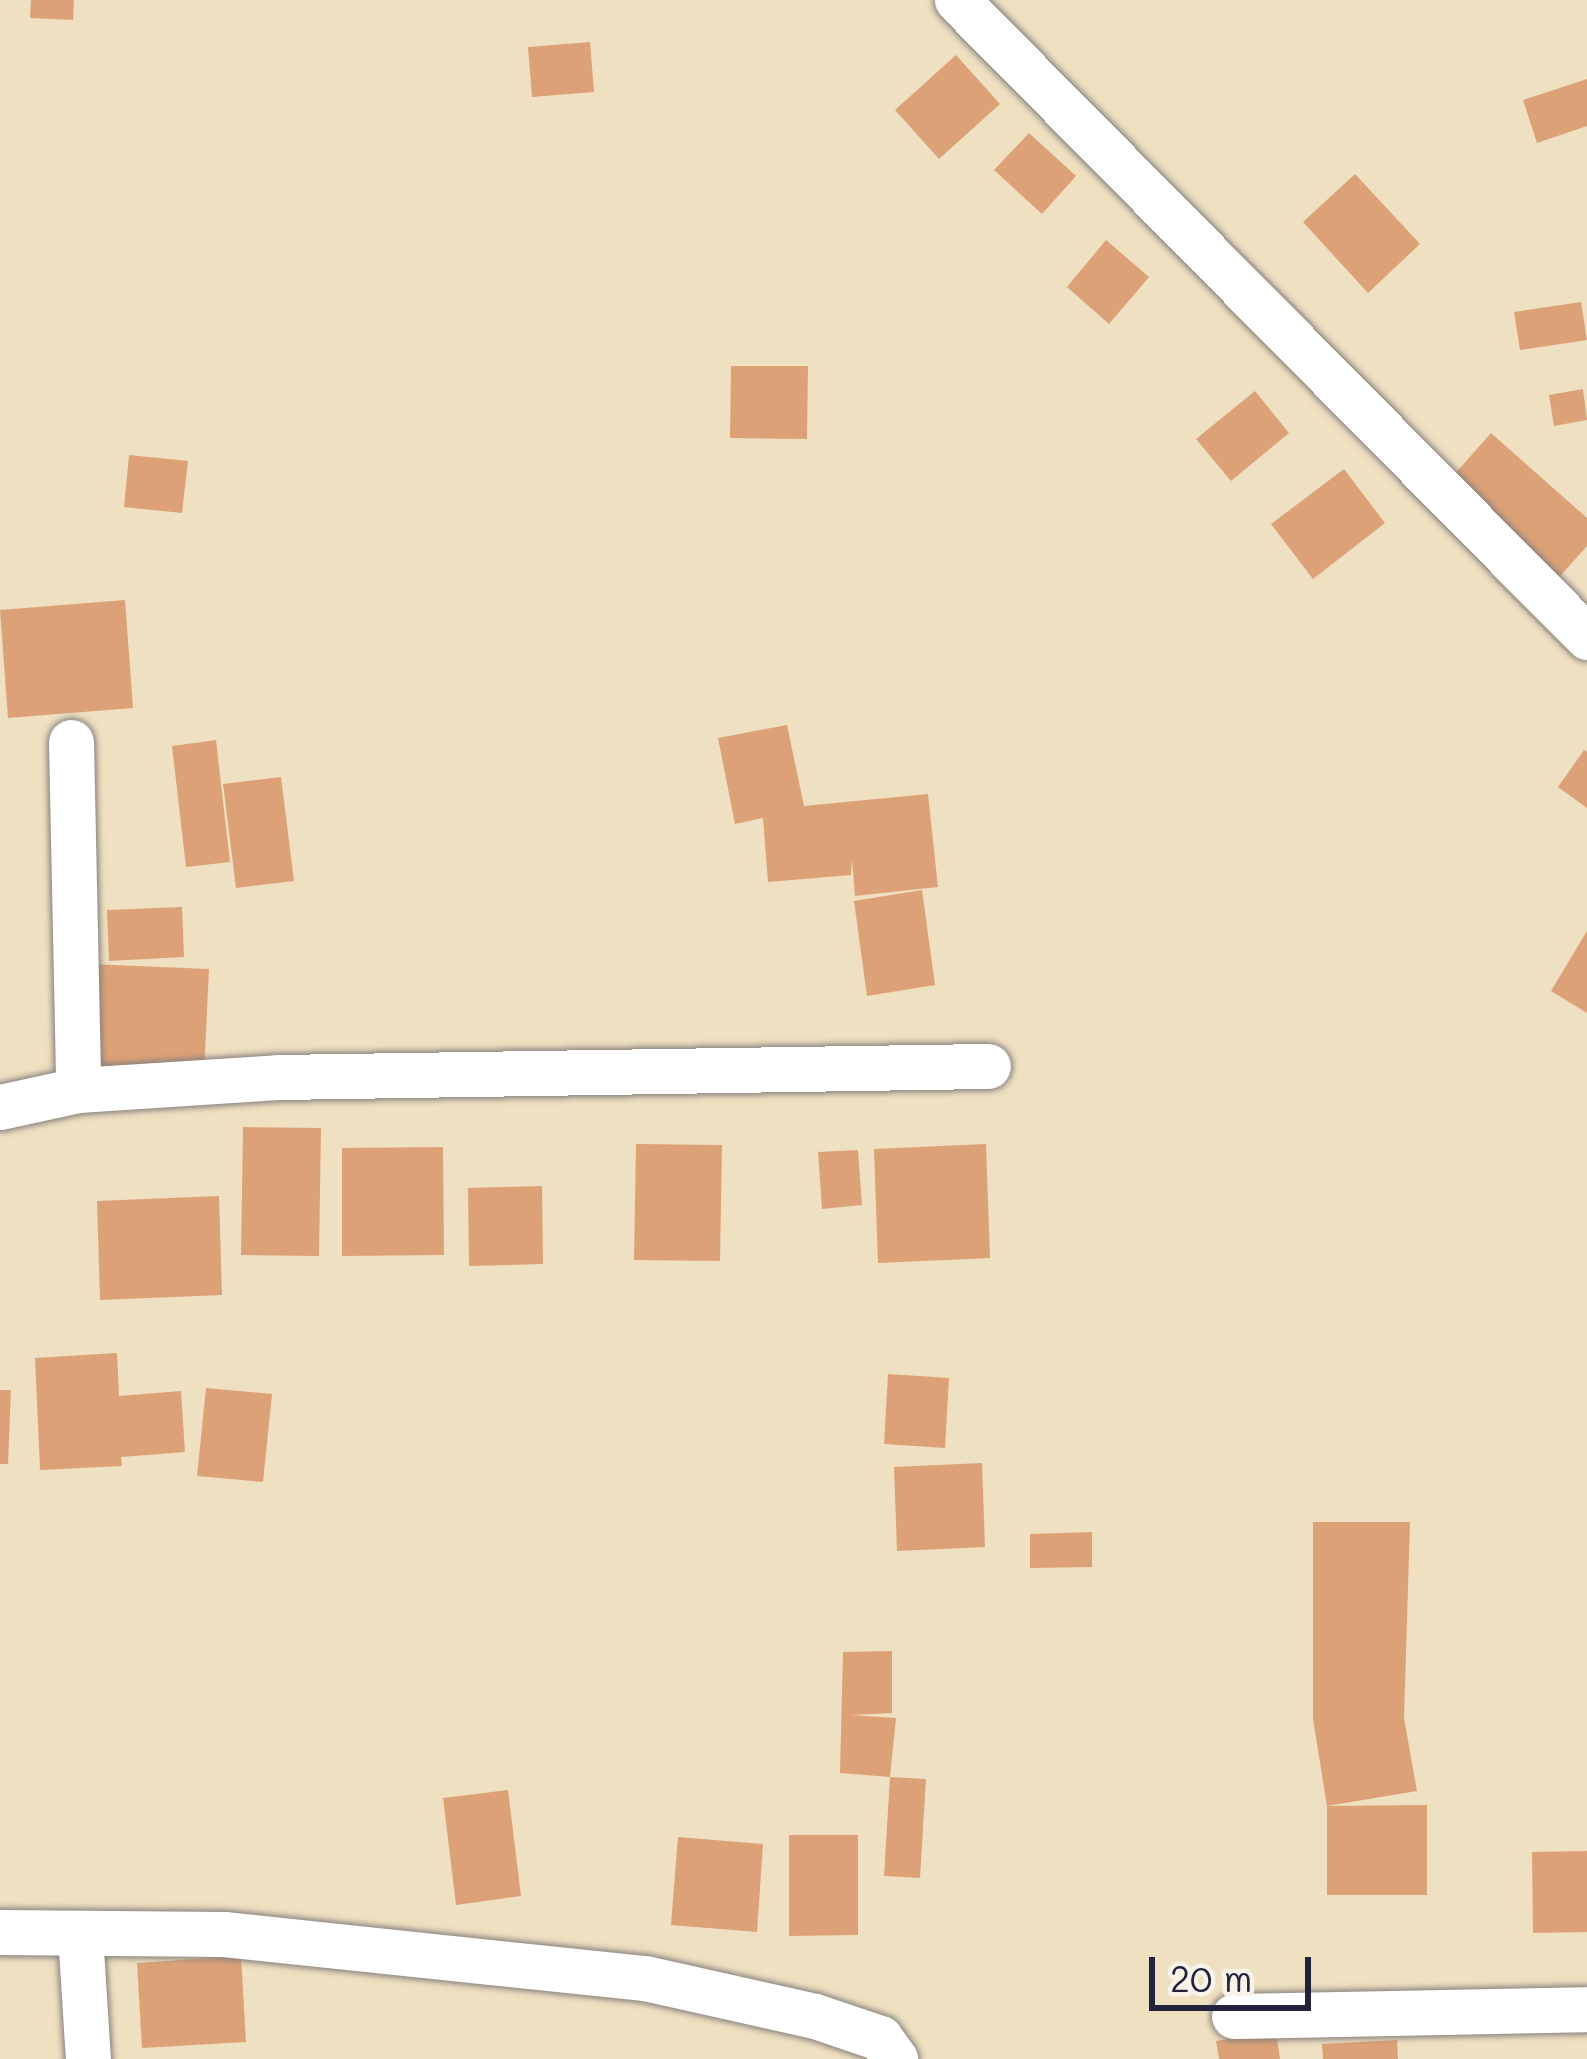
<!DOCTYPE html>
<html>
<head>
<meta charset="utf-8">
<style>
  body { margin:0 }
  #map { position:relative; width:1587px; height:2059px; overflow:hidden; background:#efe0c1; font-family:Mali,sans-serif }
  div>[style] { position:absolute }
  .building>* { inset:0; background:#dda177 }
  .roads { filter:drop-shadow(0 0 3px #88817e) drop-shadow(0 0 3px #88817e) }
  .minor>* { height:45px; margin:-22.5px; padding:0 22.5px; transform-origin:22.5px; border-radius:22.5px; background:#fff }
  span { translate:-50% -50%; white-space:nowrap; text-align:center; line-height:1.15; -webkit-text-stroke:10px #f7f3e8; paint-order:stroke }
  .scale { position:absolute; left:1149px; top:1957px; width:162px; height:54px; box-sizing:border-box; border:6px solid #22223b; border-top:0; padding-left:15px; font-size:36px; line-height:42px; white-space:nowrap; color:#22223b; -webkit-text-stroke:9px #f7f3e8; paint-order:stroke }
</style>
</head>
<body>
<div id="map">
  <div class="building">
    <div style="clip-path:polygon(31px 0,74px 0,73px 20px,30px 18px)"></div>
    <div style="clip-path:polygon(590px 42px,594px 92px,532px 97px,528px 47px)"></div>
    <div style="clip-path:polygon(956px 55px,1000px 104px,939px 159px,895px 110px)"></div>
    <div style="clip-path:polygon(1587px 79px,1587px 126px,1537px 143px,1523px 100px)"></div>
    <div style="clip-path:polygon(1029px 133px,1076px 176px,1042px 214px,994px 170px)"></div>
    <div style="clip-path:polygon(1355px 174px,1420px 244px,1368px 293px,1303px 222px)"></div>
    <div style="clip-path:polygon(1106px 240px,1149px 277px,1109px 324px,1067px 287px)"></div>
    <div style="clip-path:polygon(1581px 302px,1587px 340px,1520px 350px,1514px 312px)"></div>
    <div style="clip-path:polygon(731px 366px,808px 366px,807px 439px,730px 438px)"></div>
    <div style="clip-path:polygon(1583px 389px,1587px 420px,1554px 426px,1549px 395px)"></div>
    <div style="clip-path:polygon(1255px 391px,1289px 433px,1231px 481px,1196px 439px)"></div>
    <div style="clip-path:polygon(1491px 433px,1587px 518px,1587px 546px,1554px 583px,1444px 486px)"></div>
    <div style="clip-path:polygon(129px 455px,188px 461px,182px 513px,124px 507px)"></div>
    <div style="clip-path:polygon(1344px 469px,1385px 523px,1313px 579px,1271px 524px)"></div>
    <div style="clip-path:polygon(125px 600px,133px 708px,8px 718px,0 610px)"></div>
    <div style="clip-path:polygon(787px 725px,804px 806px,928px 794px,938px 887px,855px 896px,852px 859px,851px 875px,768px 882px,763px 818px,735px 824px,718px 738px)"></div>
    <div style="clip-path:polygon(216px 740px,230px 862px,186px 867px,172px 746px)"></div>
    <div style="clip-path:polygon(1584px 750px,1587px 752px,1587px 808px,1558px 787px)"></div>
    <div style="clip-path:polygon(281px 777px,294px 881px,236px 888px,223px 784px)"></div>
    <div style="clip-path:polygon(922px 890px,935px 985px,867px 996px,854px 901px)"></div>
    <div style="clip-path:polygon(182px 907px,184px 957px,109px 961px,107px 910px)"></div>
    <div style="clip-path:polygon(1587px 931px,1587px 1013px,1551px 991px)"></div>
    <div style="clip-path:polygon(89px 964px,209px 969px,204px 1074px,85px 1069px)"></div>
    <div style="clip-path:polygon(243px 1127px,321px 1128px,319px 1256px,241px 1255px)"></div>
    <div style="clip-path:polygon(636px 1144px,722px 1145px,720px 1261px,634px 1260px)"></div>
    <div style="clip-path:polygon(986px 1144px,990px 1258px,878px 1263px,874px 1149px)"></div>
    <div style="clip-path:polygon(443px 1147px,444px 1255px,342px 1256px,342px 1148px)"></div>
    <div style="clip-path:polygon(858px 1150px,862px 1205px,822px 1209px,818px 1152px)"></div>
    <div style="clip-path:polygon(542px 1186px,543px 1264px,469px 1266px,468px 1188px)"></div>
    <div style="clip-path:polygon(219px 1196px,222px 1295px,100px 1300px,97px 1201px)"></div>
    <div style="clip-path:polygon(117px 1353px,119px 1396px,181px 1391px,185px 1452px,121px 1457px,122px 1466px,40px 1470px,35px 1358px)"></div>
    <div style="clip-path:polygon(888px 1374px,949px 1378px,945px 1448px,884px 1444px)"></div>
    <div style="clip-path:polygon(206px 1388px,272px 1394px,263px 1482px,197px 1476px)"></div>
    <div style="clip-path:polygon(0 1390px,11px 1390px,8px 1464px,0 1464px)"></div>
    <div style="clip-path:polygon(982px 1463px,985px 1547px,897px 1551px,894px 1467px)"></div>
    <div style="clip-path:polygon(1313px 1522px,1410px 1522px,1404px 1718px,1417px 1791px,1327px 1806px,1313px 1719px)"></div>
    <div style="clip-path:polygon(1092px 1532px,1092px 1567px,1030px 1568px,1030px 1534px)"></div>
    <div style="clip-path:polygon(892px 1651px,892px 1713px,851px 1715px,896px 1718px,890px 1777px,840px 1773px,843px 1652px)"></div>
    <div style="clip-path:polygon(890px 1777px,926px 1779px,920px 1878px,884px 1876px)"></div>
    <div style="clip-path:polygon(508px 1790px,521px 1896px,456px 1905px,443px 1798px)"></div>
    <div style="clip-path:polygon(1427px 1805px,1427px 1895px,1327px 1895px,1327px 1806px)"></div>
    <div style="clip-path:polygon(789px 1835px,858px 1835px,858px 1935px,789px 1936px)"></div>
    <div style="clip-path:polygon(678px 1837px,763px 1844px,757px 1932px,671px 1925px)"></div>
    <div style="clip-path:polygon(1587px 1851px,1587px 1932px,1533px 1933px,1532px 1852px)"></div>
    <div style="clip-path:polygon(241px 1956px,246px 2042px,142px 2048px,137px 1963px)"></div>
    <div style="clip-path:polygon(1276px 2031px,1280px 2059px,1219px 2059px,1216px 2041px)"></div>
    <div style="clip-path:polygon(1397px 2040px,1398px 2059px,1323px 2059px,1322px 2044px)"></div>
  </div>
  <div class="roads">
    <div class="minor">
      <div style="left:957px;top:0;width:896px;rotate:45.32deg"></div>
      <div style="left:71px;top:742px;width:348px;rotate:88.8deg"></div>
      <div style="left:0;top:1107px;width:80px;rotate:-12.3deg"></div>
      <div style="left:78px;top:1090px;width:200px;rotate:-3.7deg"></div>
      <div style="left:278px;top:1077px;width:710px;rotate:-0.89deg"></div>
      <div style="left:0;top:1932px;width:224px;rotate:0.5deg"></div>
      <div style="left:224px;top:1934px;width:423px;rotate:6deg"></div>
      <div style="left:645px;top:1978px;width:174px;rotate:12.6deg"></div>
      <div style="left:815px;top:2016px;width:69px;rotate:18.7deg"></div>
      <div style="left:880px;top:2038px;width:26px;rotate:54deg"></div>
      <div style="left:80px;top:1933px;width:126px;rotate:86.4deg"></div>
      <div style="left:1234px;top:2016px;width:353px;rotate:-1.1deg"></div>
    </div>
  </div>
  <div class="scale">20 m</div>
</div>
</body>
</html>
